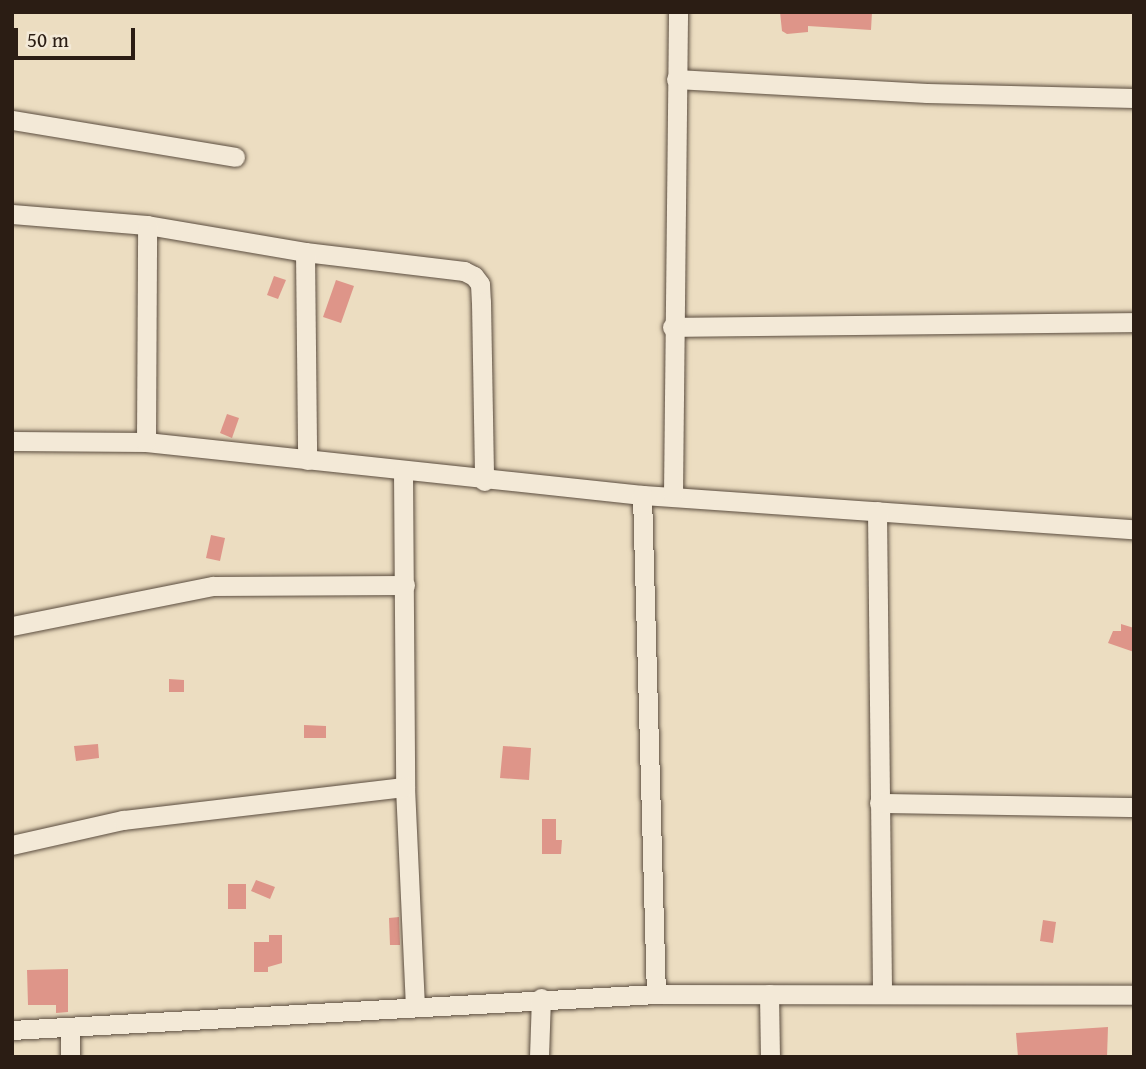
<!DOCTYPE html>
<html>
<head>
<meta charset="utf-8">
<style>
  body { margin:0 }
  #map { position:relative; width:1146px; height:1069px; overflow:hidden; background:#ecddc1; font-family:"Gentium Book Plus",serif }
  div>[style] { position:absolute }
  .building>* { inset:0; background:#de9589 }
  .roads { filter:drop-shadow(0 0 2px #5b4d3f) drop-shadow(0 0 2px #5b4d3f) }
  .minor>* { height:19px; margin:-9.5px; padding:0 9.5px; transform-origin:9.5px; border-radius:9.5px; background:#f3e9d7 }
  span { translate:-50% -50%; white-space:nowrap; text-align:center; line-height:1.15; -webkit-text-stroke:6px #f3e9d7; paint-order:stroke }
  .frame { position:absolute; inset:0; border:14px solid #2b1d14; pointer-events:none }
  .scale { position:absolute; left:14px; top:28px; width:121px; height:32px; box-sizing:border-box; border:4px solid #2b1d14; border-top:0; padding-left:9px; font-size:21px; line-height:24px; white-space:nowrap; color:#2b1d14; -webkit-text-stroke:5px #f3e9d7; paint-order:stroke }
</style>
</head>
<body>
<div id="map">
  <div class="building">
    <div style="clip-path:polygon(780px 12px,872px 12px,871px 30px,808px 26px,808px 32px,787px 34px,782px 31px)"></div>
    <div style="clip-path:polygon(274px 276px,286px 280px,278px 299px,267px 295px)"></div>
    <div style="clip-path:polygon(336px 280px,354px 286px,341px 323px,323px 317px)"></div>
    <div style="clip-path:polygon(227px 414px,239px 418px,232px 438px,220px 433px)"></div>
    <div style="clip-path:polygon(211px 535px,225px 538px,220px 561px,206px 558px)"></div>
    <div style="clip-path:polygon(1121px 624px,1134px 628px,1134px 652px,1108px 643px,1113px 631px,1121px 631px)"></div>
    <div style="clip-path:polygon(169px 679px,184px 680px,184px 692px,169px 692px)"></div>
    <div style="clip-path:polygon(304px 725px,326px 726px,326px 738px,304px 738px)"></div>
    <div style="clip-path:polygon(98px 744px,99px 758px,76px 761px,74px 746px)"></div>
    <div style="clip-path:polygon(503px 746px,531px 748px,529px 780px,500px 778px)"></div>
    <div style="clip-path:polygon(542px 819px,556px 819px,556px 840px,562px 840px,561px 854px,542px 854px)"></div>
    <div style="clip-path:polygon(256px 880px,275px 887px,270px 899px,251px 891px)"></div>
    <div style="clip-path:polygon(228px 884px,246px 884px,246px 909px,228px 909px)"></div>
    <div style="clip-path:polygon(399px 917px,400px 945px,390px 945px,389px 918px)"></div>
    <div style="clip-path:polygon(1043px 920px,1056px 922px,1053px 943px,1040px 941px)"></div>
    <div style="clip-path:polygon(269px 935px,282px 935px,282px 963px,268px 967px,268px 972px,254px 972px,254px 942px,269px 942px)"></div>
    <div style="clip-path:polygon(68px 969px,68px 1012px,56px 1013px,56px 1005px,28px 1005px,27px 970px)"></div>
    <div style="clip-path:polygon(1108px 1027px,1107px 1057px,1018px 1057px,1016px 1033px)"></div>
  </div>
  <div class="roads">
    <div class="minor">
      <div style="left:676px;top:79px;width:251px;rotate:3.2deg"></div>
      <div style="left:927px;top:93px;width:207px;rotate:1.4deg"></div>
      <div style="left:12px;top:120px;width:226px;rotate:9.4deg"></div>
      <div style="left:12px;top:214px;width:135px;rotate:4.7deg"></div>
      <div style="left:147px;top:225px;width:160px;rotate:9.7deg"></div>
      <div style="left:305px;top:252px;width:160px;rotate:6.8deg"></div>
      <div style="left:464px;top:271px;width:11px;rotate:27deg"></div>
      <div style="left:474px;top:276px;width:10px;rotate:53deg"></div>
      <div style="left:480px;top:284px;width:18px;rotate:87deg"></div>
      <div style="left:481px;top:302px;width:179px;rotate:89deg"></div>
      <div style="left:305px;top:252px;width:208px;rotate:89.4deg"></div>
      <div style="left:672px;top:327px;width:462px;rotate:-0.6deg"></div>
      <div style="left:12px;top:441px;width:134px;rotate:0.4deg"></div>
      <div style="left:146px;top:442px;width:499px;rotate:6.1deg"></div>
      <div style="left:642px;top:495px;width:493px;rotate:4deg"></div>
      <div style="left:146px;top:442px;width:217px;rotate:-89.7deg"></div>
      <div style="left:403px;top:471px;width:316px;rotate:89.6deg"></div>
      <div style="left:405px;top:787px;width:220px;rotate:87.4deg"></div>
      <div style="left:673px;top:494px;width:482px;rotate:-89.4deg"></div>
      <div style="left:642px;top:495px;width:499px;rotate:88.4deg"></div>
      <div style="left:877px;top:511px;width:483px;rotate:89.4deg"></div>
      <div style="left:12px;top:626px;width:205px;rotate:-11.3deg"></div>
      <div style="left:213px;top:586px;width:192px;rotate:-0.3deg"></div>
      <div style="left:879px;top:803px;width:255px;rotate:0.9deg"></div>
      <div style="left:12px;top:845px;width:114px;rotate:-12.7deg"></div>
      <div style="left:123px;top:820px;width:284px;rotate:-6.7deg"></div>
      <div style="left:769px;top:994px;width:63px;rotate:89.1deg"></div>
      <div style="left:70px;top:1029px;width:28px;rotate:90deg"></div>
      <div style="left:12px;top:1030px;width:645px;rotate:-3.2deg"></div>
      <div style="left:656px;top:994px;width:478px;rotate:0.1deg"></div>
      <div style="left:539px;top:1057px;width:59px;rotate:-88.1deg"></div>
    </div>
  </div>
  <div class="frame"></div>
  <div class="scale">50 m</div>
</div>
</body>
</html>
